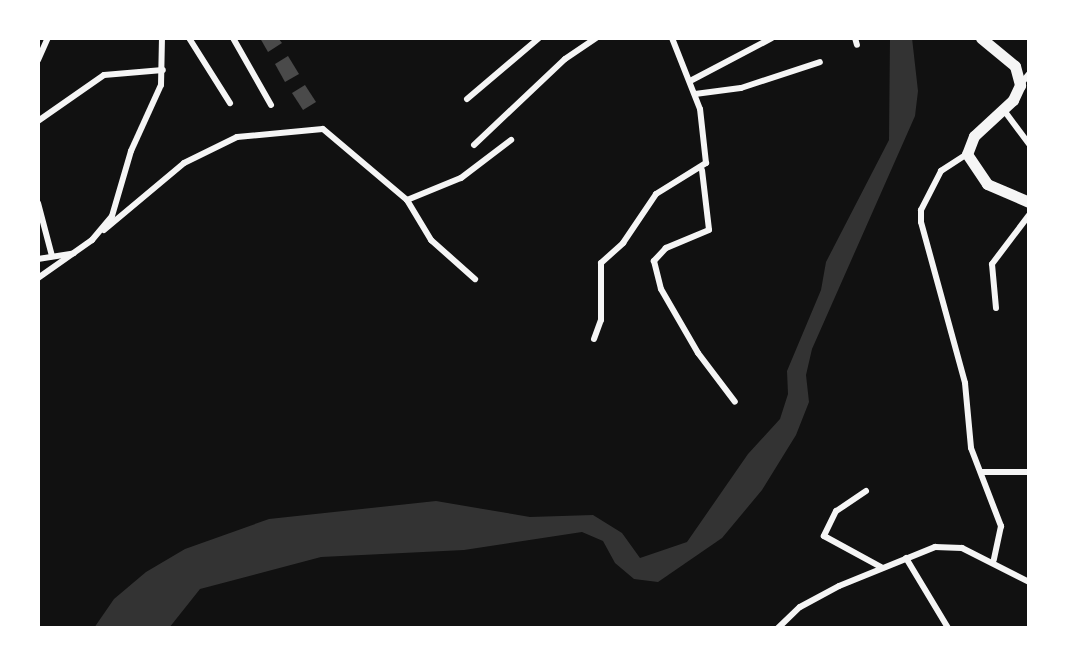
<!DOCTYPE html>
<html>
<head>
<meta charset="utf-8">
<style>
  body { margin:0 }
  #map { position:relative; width:1067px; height:666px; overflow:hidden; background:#111; font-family:"Public Sans",sans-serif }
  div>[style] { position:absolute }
  .water>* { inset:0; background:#333 }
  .building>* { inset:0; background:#4a4a4a }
  .minor>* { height:6px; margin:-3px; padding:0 3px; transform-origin:3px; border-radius:3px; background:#f5f5f5 }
  .trunk>* { height:11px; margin:-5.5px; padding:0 5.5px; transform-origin:5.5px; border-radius:5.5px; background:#f5f5f5 }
  span { translate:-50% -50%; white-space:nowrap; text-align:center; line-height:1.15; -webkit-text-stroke:7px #fff; paint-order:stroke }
  .frame { position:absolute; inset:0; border:40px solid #fff; pointer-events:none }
</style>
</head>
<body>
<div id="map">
  <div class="water">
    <div style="clip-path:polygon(890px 38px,912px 38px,918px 91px,915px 116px,812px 349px,806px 375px,809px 402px,796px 435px,762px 490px,722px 538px,658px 582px,634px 579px,615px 563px,603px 541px,582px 532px,464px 550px,321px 557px,200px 589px,169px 628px,94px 628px,114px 599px,146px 572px,185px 549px,269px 519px,436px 501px,530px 517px,593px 515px,622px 533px,640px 558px,687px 542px,748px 454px,780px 419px,788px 394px,787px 371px,821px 290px,826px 262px,889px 140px)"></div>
  </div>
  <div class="building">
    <div style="clip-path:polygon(260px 38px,278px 38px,282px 43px,268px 52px)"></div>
    <div style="clip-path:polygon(288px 56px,299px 74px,285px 82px,275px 64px)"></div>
    <div style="clip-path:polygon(305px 85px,316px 102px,303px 110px,292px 93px)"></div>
  </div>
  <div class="minor">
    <div style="left:189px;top:38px;width:77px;rotate:57.8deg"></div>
    <div style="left:233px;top:38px;width:77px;rotate:60.4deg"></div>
    <div style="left:855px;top:38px;width:7px;rotate:74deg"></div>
    <div style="left:38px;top:60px;width:24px;rotate:-66deg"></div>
    <div style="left:692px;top:80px;width:90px;rotate:-27.7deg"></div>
    <div style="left:1020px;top:85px;width:14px;rotate:-51deg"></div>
    <div style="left:695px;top:94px;width:46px;rotate:-7.4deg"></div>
    <div style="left:741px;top:88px;width:83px;rotate:-18.2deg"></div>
    <div style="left:467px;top:99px;width:94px;rotate:-40.3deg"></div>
    <div style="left:1003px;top:109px;width:44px;rotate:53.4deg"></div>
    <div style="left:38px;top:121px;width:80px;rotate:-34.9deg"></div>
    <div style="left:104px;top:75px;width:59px;rotate:-4.8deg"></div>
    <div style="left:474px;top:145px;width:125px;rotate:-43.4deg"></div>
    <div style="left:565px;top:59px;width:37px;rotate:-34deg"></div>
    <div style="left:967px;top:154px;width:31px;rotate:147deg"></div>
    <div style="left:941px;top:171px;width:44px;rotate:117.1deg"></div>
    <div style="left:921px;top:210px;width:12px;rotate:90deg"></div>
    <div style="left:921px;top:222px;width:167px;rotate:74.7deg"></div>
    <div style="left:965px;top:383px;width:65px;rotate:84.7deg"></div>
    <div style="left:971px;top:448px;width:84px;rotate:69deg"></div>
    <div style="left:1001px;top:526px;width:35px;rotate:102deg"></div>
    <div style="left:702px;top:170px;width:60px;rotate:83.3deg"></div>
    <div style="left:709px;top:230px;width:47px;rotate:157.3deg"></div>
    <div style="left:666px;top:248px;width:18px;rotate:133deg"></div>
    <div style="left:654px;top:261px;width:29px;rotate:76deg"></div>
    <div style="left:661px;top:289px;width:74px;rotate:60deg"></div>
    <div style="left:698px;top:353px;width:61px;rotate:52.9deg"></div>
    <div style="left:407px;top:200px;width:47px;rotate:59deg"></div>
    <div style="left:431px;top:240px;width:59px;rotate:41.6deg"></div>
    <div style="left:38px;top:203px;width:55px;rotate:75.2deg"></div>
    <div style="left:104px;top:230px;width:104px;rotate:-39.9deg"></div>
    <div style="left:184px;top:163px;width:59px;rotate:-26.1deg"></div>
    <div style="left:237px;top:137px;width:86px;rotate:-5.3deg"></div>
    <div style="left:323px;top:129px;width:110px;rotate:40.2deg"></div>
    <div style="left:407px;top:200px;width:58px;rotate:-22.2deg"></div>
    <div style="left:461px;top:178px;width:63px;rotate:-37.2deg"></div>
    <div style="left:38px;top:259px;width:36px;rotate:-9deg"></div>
    <div style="left:38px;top:278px;width:66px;rotate:-35.1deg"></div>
    <div style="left:92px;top:240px;width:31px;rotate:-50deg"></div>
    <div style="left:112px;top:216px;width:68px;rotate:-73.7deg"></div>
    <div style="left:131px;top:151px;width:72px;rotate:-65.6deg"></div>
    <div style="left:161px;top:85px;width:47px;rotate:-88.8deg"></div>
    <div style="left:996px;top:308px;width:44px;rotate:-95.2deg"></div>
    <div style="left:992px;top:264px;width:61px;rotate:-52.9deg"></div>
    <div style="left:594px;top:339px;width:20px;rotate:-70deg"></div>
    <div style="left:601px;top:320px;width:57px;rotate:-90deg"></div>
    <div style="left:601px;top:263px;width:30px;rotate:-42deg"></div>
    <div style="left:623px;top:243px;width:59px;rotate:-56deg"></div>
    <div style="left:656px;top:194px;width:59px;rotate:-31.8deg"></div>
    <div style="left:706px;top:163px;width:54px;rotate:-96.3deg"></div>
    <div style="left:700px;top:109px;width:76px;rotate:-111.5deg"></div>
    <div style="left:981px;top:472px;width:48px"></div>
    <div style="left:866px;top:491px;width:36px;rotate:146deg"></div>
    <div style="left:836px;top:511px;width:28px;rotate:116deg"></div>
    <div style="left:824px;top:536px;width:65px;rotate:28.5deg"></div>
    <div style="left:906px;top:558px;width:82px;rotate:59deg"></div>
    <div style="left:778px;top:628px;width:30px;rotate:-44deg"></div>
    <div style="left:800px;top:607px;width:44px;rotate:-28.3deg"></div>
    <div style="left:839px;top:586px;width:104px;rotate:-22.1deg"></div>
    <div style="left:935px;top:547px;width:27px;rotate:2deg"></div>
    <div style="left:962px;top:548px;width:75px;rotate:26.9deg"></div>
  </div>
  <div class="trunk">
    <div style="left:981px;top:38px;width:44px;rotate:39.5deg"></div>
    <div style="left:1015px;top:66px;width:20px;rotate:75deg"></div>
    <div style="left:1020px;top:85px;width:17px;rotate:115deg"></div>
    <div style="left:1013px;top:100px;width:53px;rotate:137.3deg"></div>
    <div style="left:974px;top:136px;width:19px;rotate:111deg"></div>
    <div style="left:967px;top:154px;width:36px;rotate:56deg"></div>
    <div style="left:987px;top:184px;width:46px;rotate:23.2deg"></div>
  </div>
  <div class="frame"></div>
</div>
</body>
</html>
